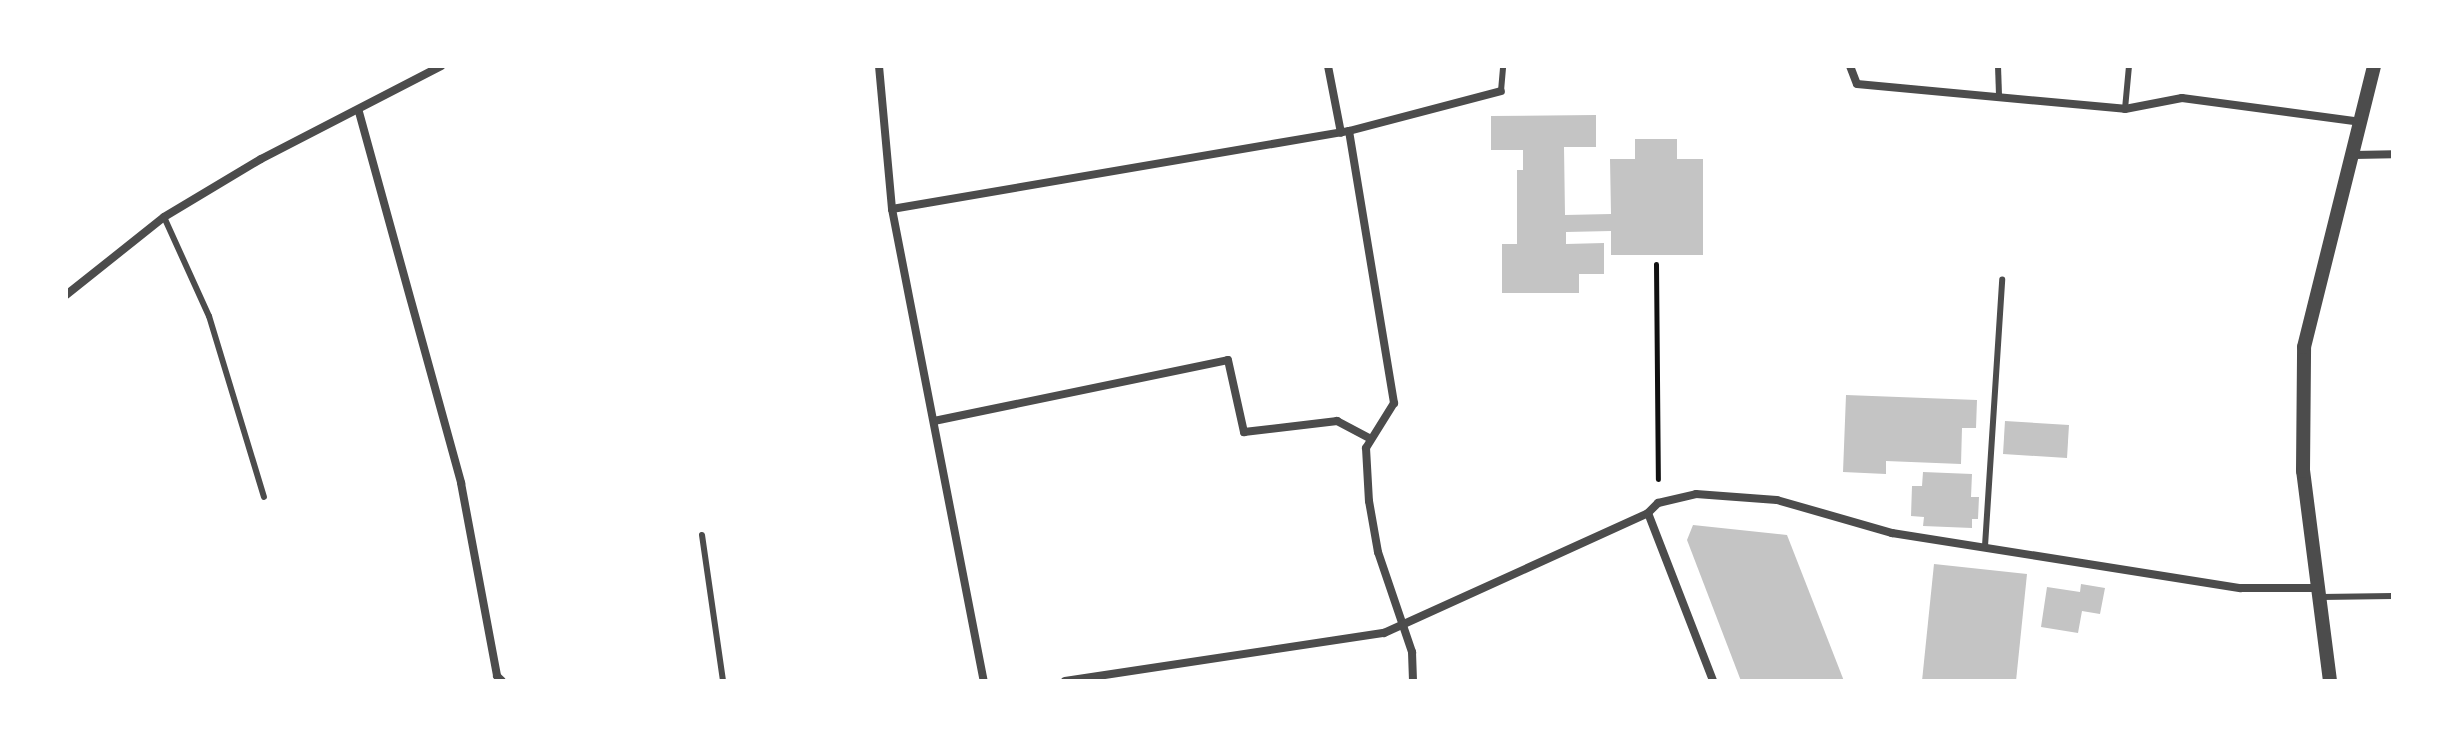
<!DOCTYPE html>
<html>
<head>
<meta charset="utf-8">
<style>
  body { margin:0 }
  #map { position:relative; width:2459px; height:747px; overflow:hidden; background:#fff; font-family:Raleway,sans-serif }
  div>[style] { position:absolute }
  .building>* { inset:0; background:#c4c4c4 }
  .path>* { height:5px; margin:-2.5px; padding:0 2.5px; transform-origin:2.5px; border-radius:2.5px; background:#111 }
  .service>* { height:6px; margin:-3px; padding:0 3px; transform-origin:3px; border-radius:3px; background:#4c4c4c }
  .minor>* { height:8px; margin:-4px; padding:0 4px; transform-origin:4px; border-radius:4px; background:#4c4c4c }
  .tertiary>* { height:14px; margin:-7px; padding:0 7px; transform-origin:7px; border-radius:7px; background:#4c4c4c }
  span { translate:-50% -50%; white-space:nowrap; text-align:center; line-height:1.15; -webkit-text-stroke:7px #fff; paint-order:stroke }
  .frame { position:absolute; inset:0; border:68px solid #fff; pointer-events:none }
</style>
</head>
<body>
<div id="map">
  <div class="building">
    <div style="clip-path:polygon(1596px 115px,1596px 147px,1564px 147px,1565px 215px,1611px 214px,1610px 159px,1635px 159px,1635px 139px,1677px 139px,1677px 159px,1703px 159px,1703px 255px,1611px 255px,1611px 231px,1566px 232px,1566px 244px,1604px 243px,1604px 274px,1579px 274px,1579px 293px,1502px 293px,1502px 244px,1517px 244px,1517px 170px,1523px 170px,1523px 150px,1491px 150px,1491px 116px)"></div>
    <div style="clip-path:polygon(1846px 395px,1977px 400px,1976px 428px,1962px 428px,1961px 464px,1886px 461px,1886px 474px,1843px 472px)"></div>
    <div style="clip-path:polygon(2005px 421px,2069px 425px,2067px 458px,2003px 454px)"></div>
    <div style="clip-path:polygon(1923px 472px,1972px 474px,1971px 497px,1979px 497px,1978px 519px,1972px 519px,1972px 528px,1923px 526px,1924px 517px,1911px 516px,1912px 486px,1922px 486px)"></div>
    <div style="clip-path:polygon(1693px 525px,1787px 535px,1844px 681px,1741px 681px,1687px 540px)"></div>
    <div style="clip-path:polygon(1934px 564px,2027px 574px,2016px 681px,1922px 681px)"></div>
    <div style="clip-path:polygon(2081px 584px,2105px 588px,2100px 614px,2082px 611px,2078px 633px,2041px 627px,2047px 587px,2080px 592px)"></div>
  </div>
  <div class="path">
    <div style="left:1656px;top:264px;width:215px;rotate:89.5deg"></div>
  </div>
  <div class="service">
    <div style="left:1998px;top:66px;width:31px;rotate:88deg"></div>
    <div style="left:1501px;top:91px;width:25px;rotate:-85deg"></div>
    <div style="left:2125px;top:109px;width:43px;rotate:-84.7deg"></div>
    <div style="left:164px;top:217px;width:109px;rotate:65.6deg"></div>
    <div style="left:209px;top:316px;width:189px;rotate:73.1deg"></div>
    <div style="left:702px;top:535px;width:148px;rotate:81.8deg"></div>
    <div style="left:1985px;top:546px;width:267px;rotate:-86.3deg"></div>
    <div style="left:2321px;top:597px;width:72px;rotate:-0.8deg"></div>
  </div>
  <div class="minor">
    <div style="left:879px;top:66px;width:144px;rotate:84.8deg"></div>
    <div style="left:892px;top:209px;width:481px;rotate:79deg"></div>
    <div style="left:1328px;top:66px;width:68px;rotate:79deg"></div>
    <div style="left:1850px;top:66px;width:19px;rotate:69deg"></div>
    <div style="left:1857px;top:84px;width:269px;rotate:5.3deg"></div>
    <div style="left:2125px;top:109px;width:58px;rotate:-10.9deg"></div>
    <div style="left:2182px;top:98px;width:181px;rotate:7.6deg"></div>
    <div style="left:359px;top:112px;width:385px;rotate:74.6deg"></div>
    <div style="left:461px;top:483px;width:196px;rotate:79.4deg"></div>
    <div style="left:497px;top:676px;width:7px;rotate:45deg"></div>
    <div style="left:1349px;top:131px;width:276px;rotate:80.6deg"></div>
    <div style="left:1394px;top:403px;width:53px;rotate:121.9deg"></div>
    <div style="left:1366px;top:448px;width:53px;rotate:86.8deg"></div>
    <div style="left:1369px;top:501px;width:52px;rotate:80deg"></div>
    <div style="left:1378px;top:552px;width:106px;rotate:71.2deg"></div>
    <div style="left:1412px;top:652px;width:29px;rotate:88deg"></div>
    <div style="left:2354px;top:155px;width:39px;rotate:-1deg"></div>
    <div style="left:892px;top:209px;width:464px;rotate:-9.7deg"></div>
    <div style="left:1349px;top:131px;width:157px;rotate:-14.7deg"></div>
    <div style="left:66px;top:295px;width:125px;rotate:-38.5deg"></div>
    <div style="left:164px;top:217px;width:113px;rotate:-30.9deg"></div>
    <div style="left:261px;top:159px;width:203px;rotate:-27.3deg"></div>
    <div style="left:934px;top:421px;width:300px;rotate:-11.7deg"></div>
    <div style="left:1228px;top:360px;width:74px;rotate:77.5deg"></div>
    <div style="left:1244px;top:432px;width:94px;rotate:-6.7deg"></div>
    <div style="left:1337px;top:421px;width:38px;rotate:28deg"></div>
    <div style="left:1648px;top:513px;width:180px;rotate:68.8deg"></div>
    <div style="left:1065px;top:681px;width:323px;rotate:-8.6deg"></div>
    <div style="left:1384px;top:633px;width:290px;rotate:-24.4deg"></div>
    <div style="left:1648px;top:513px;width:14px;rotate:-45deg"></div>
    <div style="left:1658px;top:503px;width:39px;rotate:-13deg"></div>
    <div style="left:1696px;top:494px;width:81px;rotate:4.2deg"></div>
    <div style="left:1777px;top:500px;width:120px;rotate:16deg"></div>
    <div style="left:1892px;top:533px;width:353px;rotate:9deg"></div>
    <div style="left:2241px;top:588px;width:77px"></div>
  </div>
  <div class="tertiary">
    <div style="left:2330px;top:681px;width:212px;rotate:-97.3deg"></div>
    <div style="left:2303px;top:471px;width:124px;rotate:-89.5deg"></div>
    <div style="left:2304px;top:347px;width:290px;rotate:-76deg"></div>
  </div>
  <div class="frame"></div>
</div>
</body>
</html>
